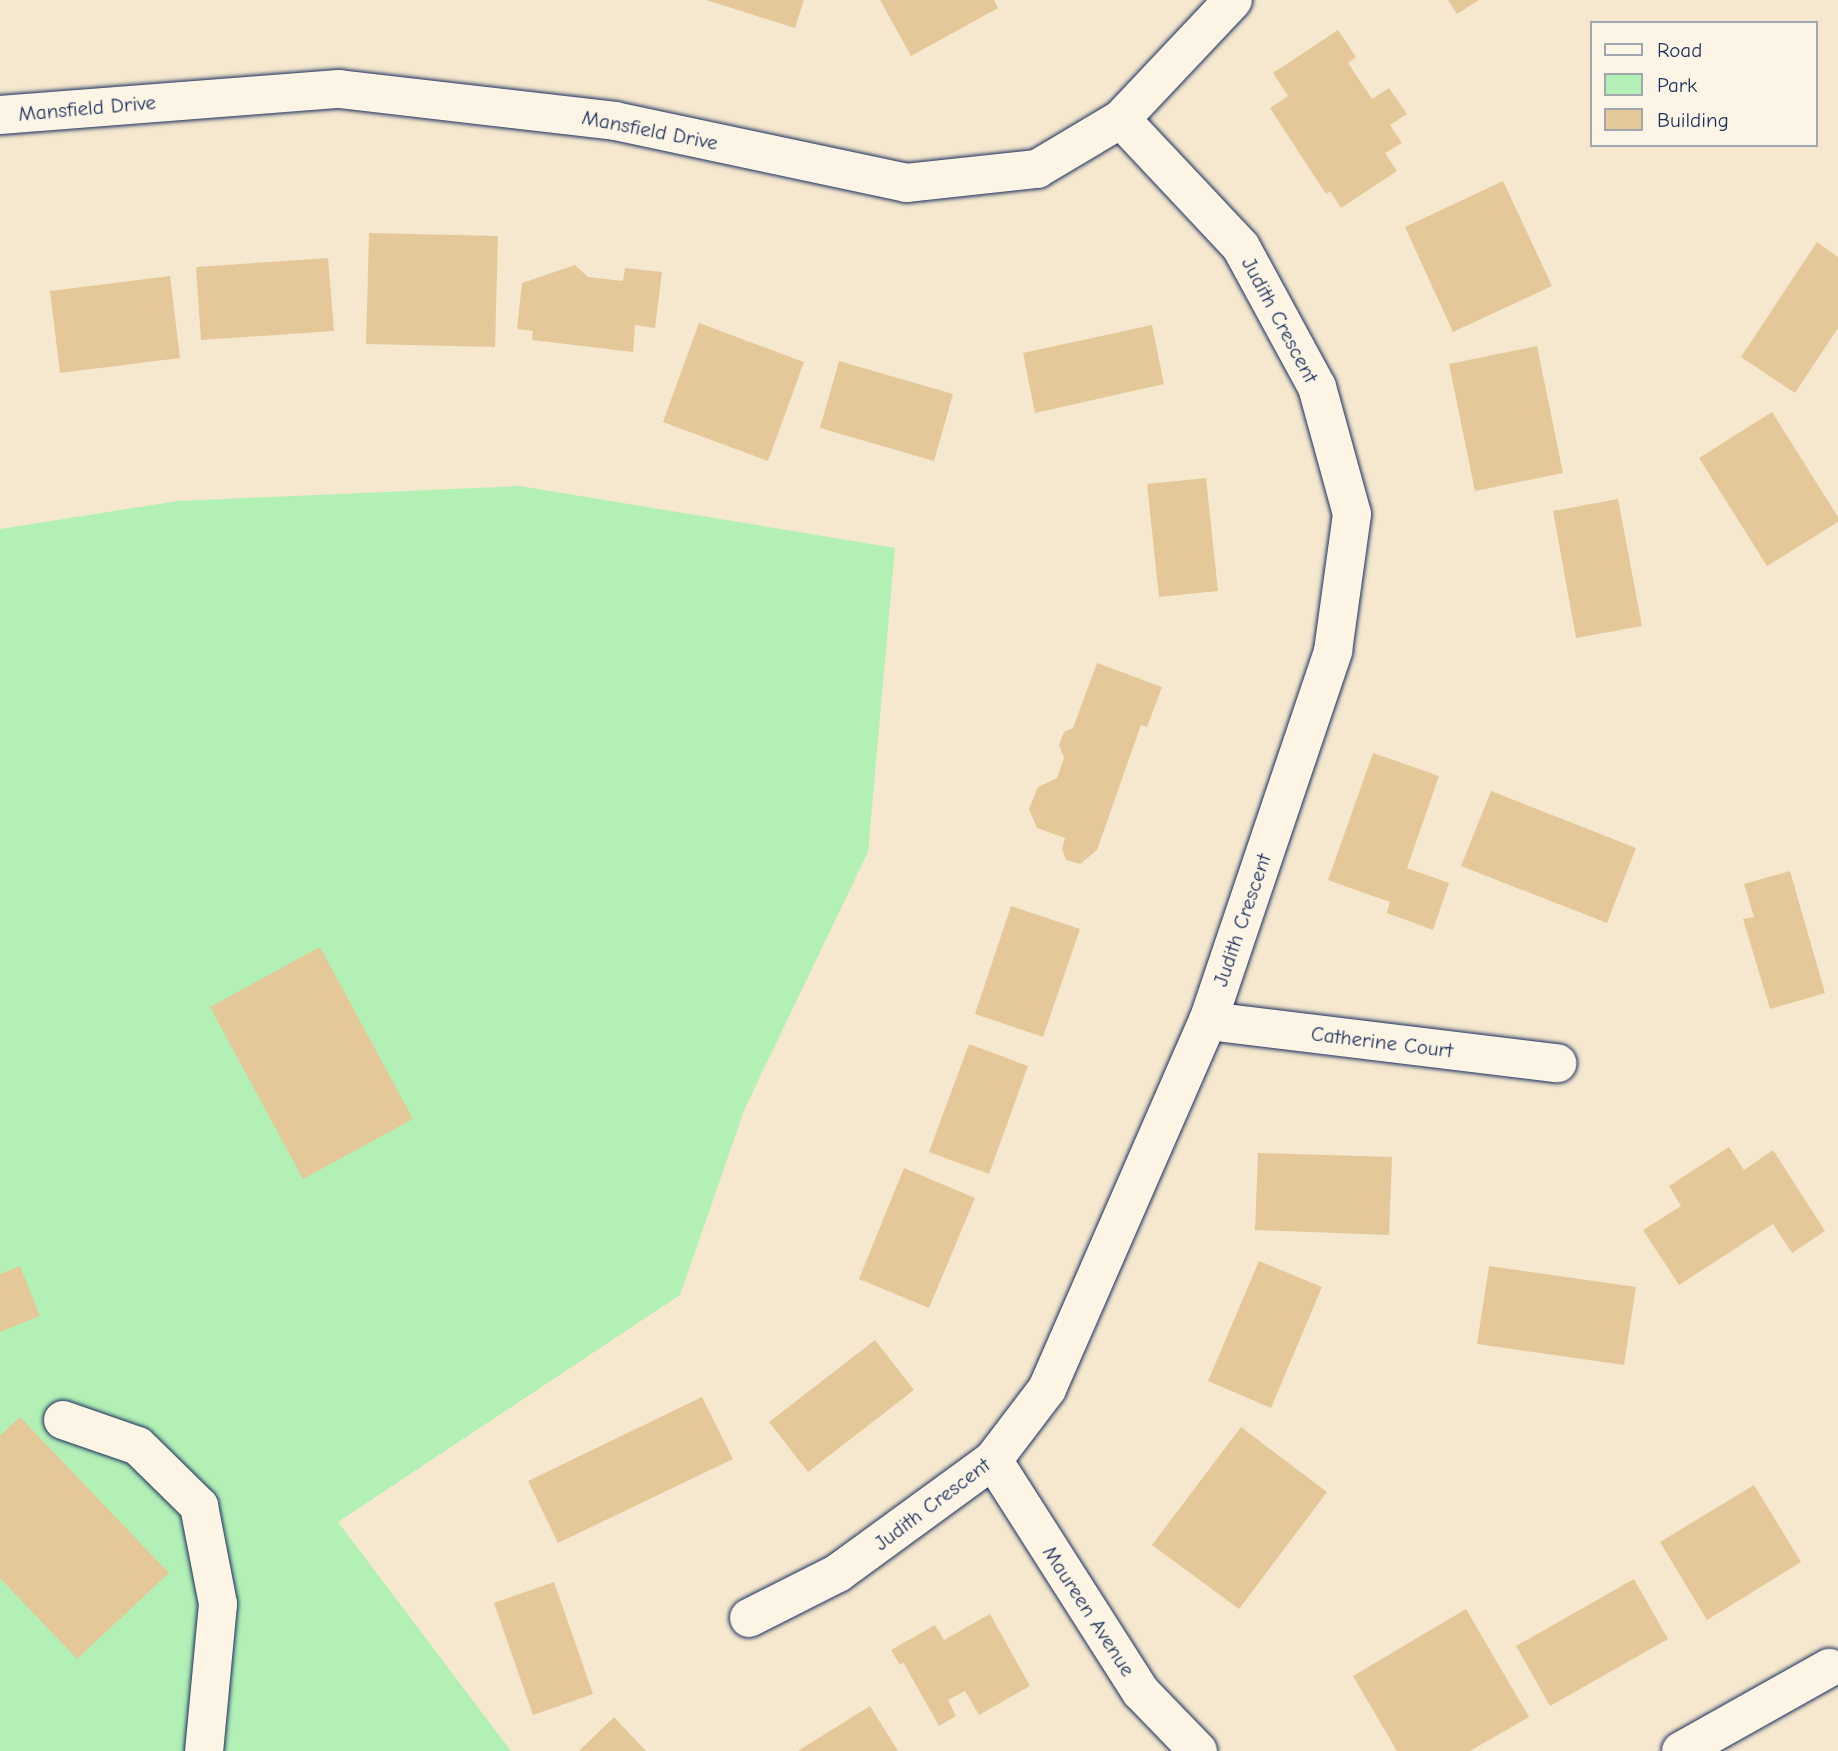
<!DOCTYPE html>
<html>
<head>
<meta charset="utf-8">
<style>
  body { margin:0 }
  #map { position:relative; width:1838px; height:1751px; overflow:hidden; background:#f5e8ce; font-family:"Comic Neue",sans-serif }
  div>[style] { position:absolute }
  .green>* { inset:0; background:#b2f0b6 }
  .building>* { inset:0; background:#e5c899 }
  .roads { filter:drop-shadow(0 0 2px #1b2f5e) drop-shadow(0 0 2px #1b2f5e) }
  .minor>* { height:38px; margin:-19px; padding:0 19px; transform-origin:19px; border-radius:19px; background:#fcf5e5 }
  span { translate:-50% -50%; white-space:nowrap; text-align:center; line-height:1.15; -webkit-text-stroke:6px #fcf5e5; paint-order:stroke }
  .street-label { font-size:21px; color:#1b2f5e }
  .legend { position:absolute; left:1590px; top:21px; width:228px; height:126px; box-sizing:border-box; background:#fcf5e5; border:2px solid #a2a6af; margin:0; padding:9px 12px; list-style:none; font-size:21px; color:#1b2f5e }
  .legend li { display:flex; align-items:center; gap:14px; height:35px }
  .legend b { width:35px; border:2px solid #a2a6af }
</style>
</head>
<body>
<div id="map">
  <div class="green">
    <div style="clip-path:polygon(520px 486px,895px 548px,868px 852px,745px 1108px,680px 1295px,338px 1522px,511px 1751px,0 1751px,0 529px,178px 501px)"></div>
  </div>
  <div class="building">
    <div style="clip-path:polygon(706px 0,804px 0,795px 28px)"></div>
    <div style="clip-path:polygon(880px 0,994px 0,998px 8px,911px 56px)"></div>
    <div style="clip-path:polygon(1448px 0,1479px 0,1457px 14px)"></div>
    <div style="clip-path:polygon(1338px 30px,1356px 57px,1348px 63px,1372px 99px,1389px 88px,1407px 114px,1390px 125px,1402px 143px,1385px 153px,1397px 171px,1341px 208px,1330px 191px,1326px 194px,1270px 108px,1288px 96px,1273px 73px)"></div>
    <div style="clip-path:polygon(1503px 181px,1552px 286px,1453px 332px,1405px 227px)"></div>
    <div style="clip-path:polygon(369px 233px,498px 236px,495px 347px,366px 344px)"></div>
    <div style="clip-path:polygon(1817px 242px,1838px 257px,1838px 328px,1795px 393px,1741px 357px)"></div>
    <div style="clip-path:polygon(328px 258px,334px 331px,201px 340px,196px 267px)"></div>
    <div style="clip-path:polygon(575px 265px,588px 277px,623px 281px,625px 268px,662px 272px,655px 328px,635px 325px,633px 352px,532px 340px,533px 331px,517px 329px,522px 283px)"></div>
    <div style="clip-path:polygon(170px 276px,180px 358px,60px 373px,50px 291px)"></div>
    <div style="clip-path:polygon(699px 323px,804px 362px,768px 461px,663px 422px)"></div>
    <div style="clip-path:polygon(1152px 325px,1164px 384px,1035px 413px,1023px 353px)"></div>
    <div style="clip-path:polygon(1537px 346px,1563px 473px,1475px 491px,1449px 364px)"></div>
    <div style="clip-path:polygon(839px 361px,953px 394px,934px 461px,820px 428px)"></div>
    <div style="clip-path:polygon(1772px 412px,1838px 517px,1838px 522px,1767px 566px,1699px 458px)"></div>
    <div style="clip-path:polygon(1206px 478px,1218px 591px,1159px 597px,1147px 484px)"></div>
    <div style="clip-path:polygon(1618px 499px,1642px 626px,1576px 638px,1553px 511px)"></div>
    <div style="clip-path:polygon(1097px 663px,1162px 687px,1147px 727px,1141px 725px,1097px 850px,1080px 864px,1066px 860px,1062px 849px,1065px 838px,1037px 828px,1029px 809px,1038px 787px,1057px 778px,1064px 758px,1059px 745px,1064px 732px,1073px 728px)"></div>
    <div style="clip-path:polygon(1373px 753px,1439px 776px,1407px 868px,1449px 883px,1433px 930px,1387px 913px,1390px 902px,1328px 880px)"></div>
    <div style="clip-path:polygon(1491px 791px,1636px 848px,1607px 923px,1461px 866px)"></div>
    <div style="clip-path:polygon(1790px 871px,1825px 993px,1770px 1009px,1743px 919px,1754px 917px,1744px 884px)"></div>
    <div style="clip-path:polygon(1011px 906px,1080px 929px,1043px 1037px,975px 1014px)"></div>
    <div style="clip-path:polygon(320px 947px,413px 1119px,303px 1179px,210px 1007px)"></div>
    <div style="clip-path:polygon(969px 1044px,1028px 1066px,989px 1174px,929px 1152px)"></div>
    <div style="clip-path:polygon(1729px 1147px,1744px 1170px,1773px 1150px,1825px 1231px,1792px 1253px,1773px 1224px,1679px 1285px,1643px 1230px,1681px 1206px,1669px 1186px)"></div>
    <div style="clip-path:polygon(1258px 1153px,1392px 1157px,1389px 1235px,1255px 1230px)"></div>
    <div style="clip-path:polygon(904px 1168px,975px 1198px,929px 1308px,859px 1279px)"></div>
    <div style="clip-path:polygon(1259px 1261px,1322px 1287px,1271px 1408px,1208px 1381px)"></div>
    <div style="clip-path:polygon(20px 1266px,40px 1316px,0 1332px,0 1274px)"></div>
    <div style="clip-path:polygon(1489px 1266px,1636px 1287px,1624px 1365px,1477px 1344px)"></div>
    <div style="clip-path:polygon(875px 1340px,914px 1390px,808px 1472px,769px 1422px)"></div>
    <div style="clip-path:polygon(702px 1397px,733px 1459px,558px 1543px,528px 1481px)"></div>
    <div style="clip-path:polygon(20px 1417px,169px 1573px,77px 1659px,0 1578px,0 1436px)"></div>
    <div style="clip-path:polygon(1241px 1427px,1327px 1492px,1239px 1609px,1152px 1545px)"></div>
    <div style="clip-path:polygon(1754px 1485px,1801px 1562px,1707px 1620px,1660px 1542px)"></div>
    <div style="clip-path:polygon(1634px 1579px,1668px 1639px,1550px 1706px,1516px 1646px)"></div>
    <div style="clip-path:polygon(554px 1582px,593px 1694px,533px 1715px,494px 1603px)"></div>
    <div style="clip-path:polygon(1466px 1609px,1529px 1717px,1470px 1751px,1397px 1751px,1353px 1676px)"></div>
    <div style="clip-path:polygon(990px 1614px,1030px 1686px,979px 1715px,965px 1691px,948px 1700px,956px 1716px,939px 1726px,903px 1662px,900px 1665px,891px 1650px,935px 1625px,944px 1640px)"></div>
    <div style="clip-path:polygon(870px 1706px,898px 1751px,798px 1751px)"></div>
    <div style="clip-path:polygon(614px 1717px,646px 1751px,579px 1751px)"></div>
  </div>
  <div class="roads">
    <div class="minor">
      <div style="left:0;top:115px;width:340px;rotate:-4.4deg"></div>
      <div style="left:339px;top:89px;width:278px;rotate:6.6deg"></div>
      <div style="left:615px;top:121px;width:298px;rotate:12deg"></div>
      <div style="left:906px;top:183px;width:132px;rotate:-6.1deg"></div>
      <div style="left:1037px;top:169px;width:98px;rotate:-30.8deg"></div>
      <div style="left:1121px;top:119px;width:163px;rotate:-46.7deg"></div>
      <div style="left:1208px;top:1021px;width:352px;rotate:6.9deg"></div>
      <div style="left:63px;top:1420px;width:79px;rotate:19.1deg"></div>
      <div style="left:138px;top:1446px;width:86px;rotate:44.5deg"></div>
      <div style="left:199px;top:1506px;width:100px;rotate:79deg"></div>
      <div style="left:218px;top:1604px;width:148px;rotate:95.4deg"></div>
      <div style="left:993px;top:1460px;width:275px;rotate:57.5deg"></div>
      <div style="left:1141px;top:1692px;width:82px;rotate:46deg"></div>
      <div style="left:749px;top:1618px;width:100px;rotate:-26.8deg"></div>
      <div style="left:838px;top:1573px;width:192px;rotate:-36.1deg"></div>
      <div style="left:993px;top:1460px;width:89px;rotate:-52.7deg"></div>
      <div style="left:1047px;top:1389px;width:402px;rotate:-66.4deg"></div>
      <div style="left:1208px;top:1021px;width:391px;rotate:-71.3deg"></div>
      <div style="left:1333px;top:651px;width:138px;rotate:-82.1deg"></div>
      <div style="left:1352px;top:514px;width:132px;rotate:-105.4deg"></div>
      <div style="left:1317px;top:387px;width:159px;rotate:-118.5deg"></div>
      <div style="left:1241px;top:247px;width:175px;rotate:-133.2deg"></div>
      <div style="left:1681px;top:1751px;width:170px;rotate:-29.3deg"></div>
    </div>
  </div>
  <div class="street-label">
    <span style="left:87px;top:108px;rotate:-5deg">Mansfield Drive</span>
    <span style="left:650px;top:130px;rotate:11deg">Mansfield Drive</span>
    <span style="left:1280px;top:320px;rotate:62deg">Judith Crescent</span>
    <span style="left:1242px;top:920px;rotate:-71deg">Judith Crescent</span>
    <span style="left:1382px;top:1042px;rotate:7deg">Catherine Court</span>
    <span style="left:932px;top:1504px;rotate:-37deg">Judith Crescent</span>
    <span style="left:1089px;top:1611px;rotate:57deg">Maureen Avenue</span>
  </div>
  <ul class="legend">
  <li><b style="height:9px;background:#fcf5e5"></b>Road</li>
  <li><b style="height:19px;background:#b2f0b6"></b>Park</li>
  <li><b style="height:19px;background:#e5c899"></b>Building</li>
  </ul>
</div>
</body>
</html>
